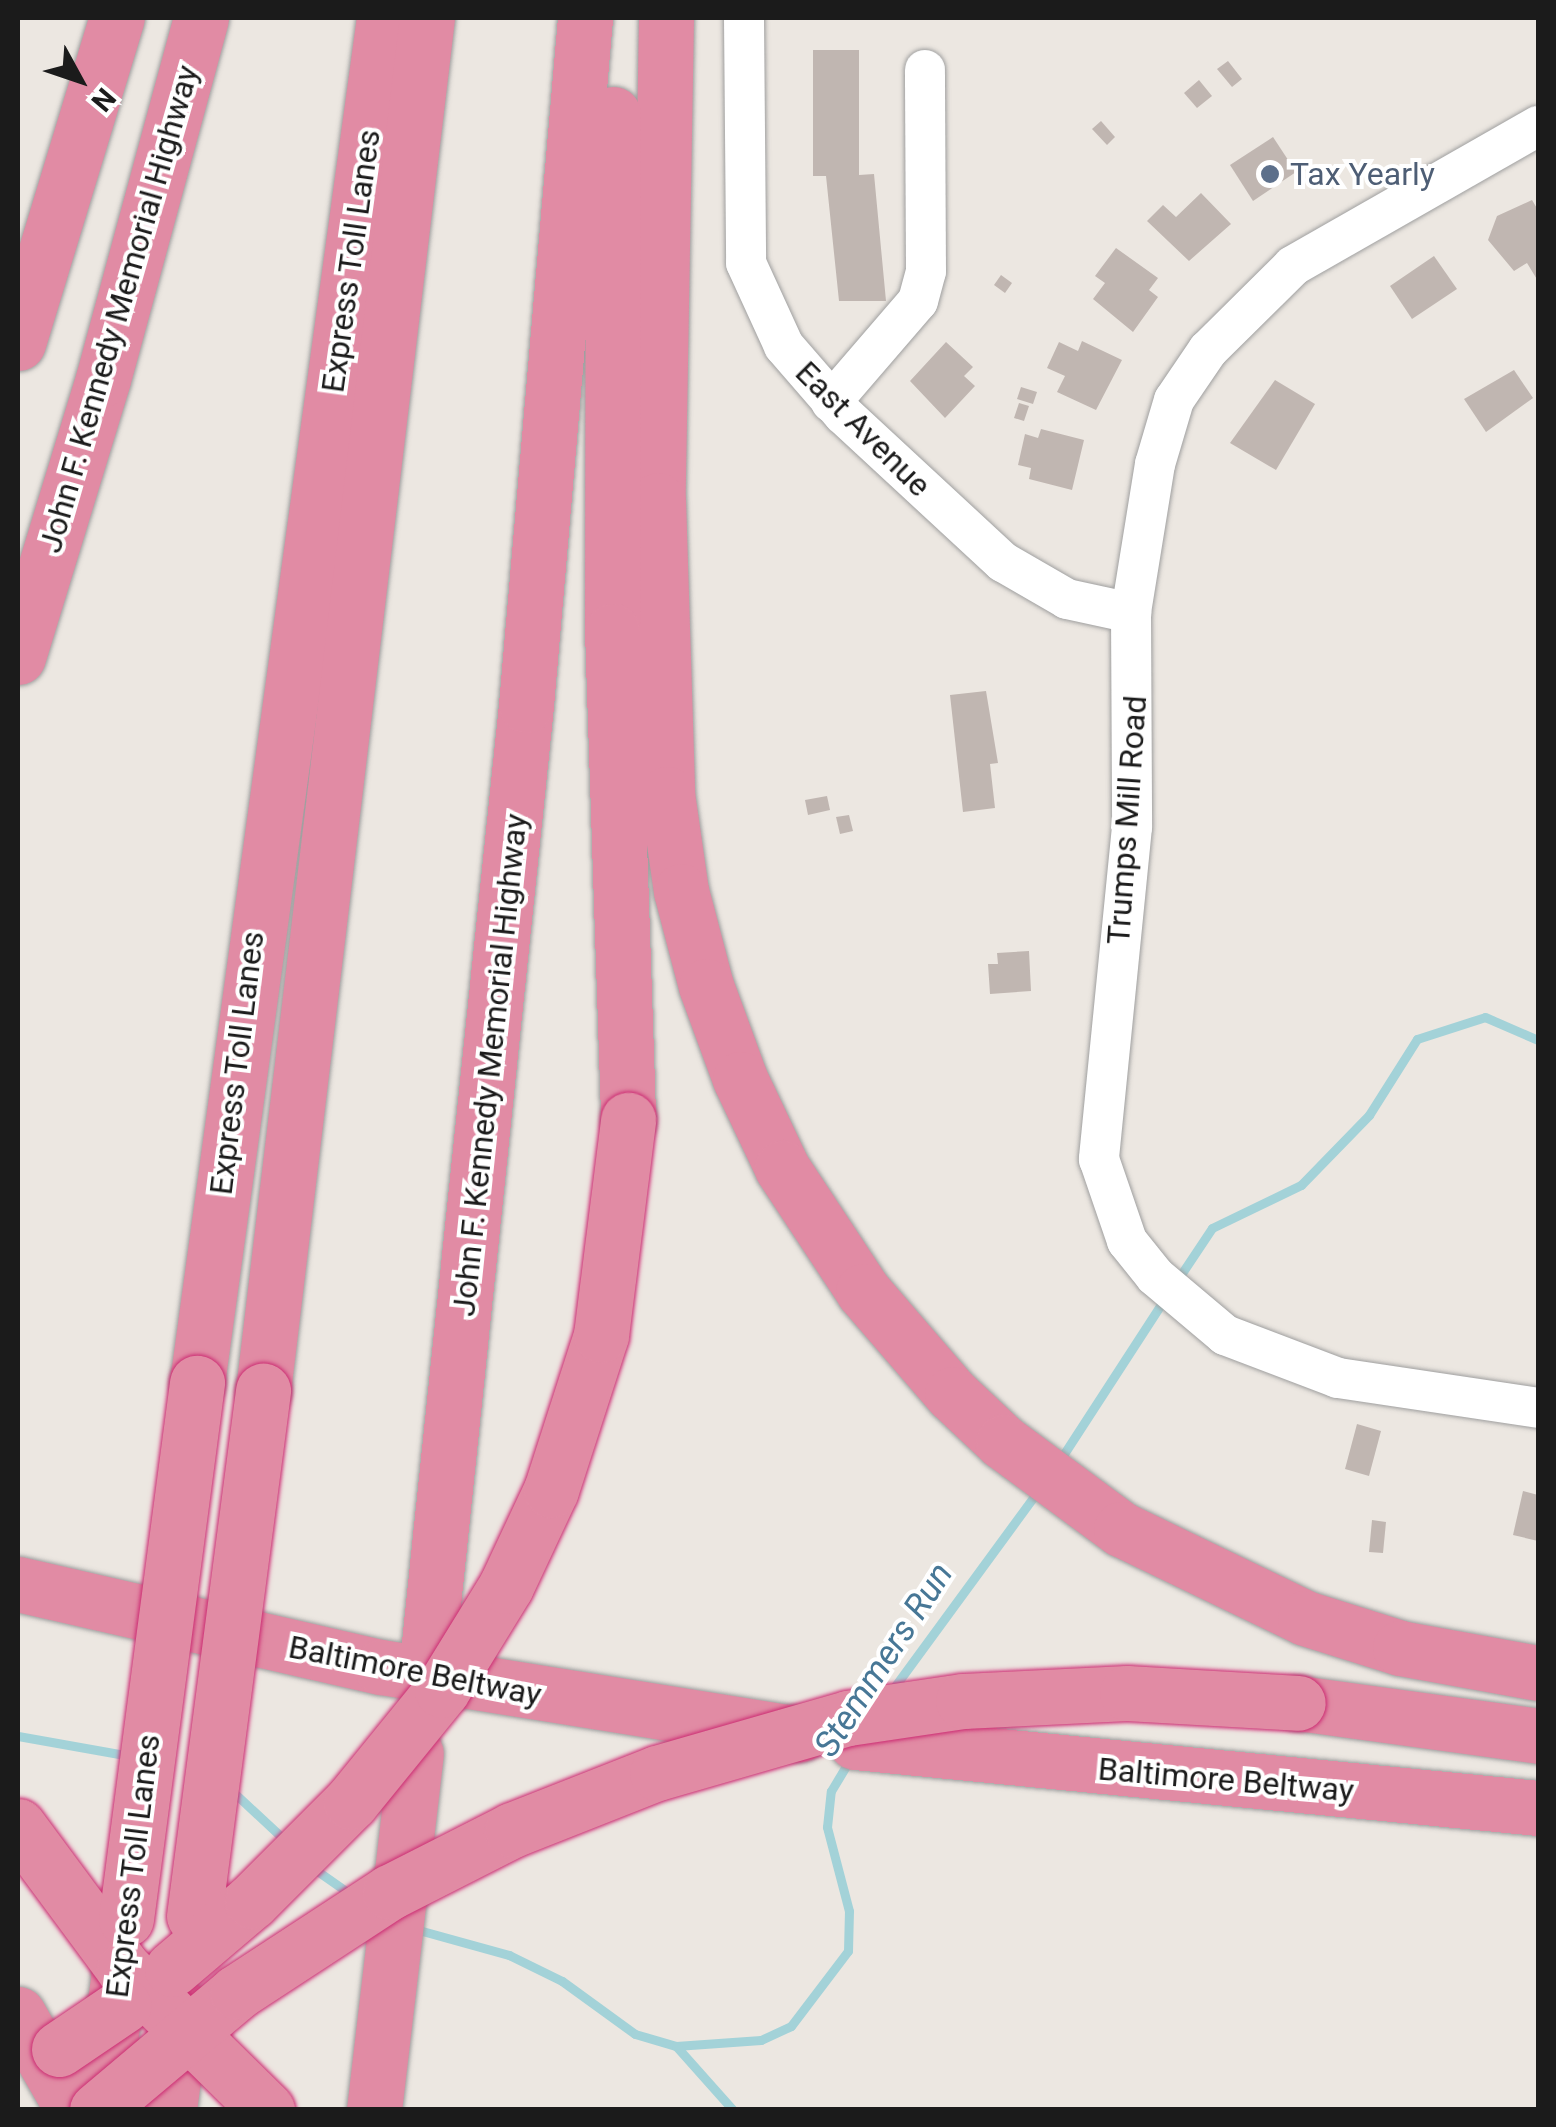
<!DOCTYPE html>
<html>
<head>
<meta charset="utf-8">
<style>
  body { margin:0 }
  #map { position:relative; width:1556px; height:2127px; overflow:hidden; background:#ece7e1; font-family:Roboto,sans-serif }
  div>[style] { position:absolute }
  .stream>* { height:9px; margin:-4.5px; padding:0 4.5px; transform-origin:4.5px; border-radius:4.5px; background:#a3d2d8 }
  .building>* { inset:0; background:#c0b6b1 }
  .roads { filter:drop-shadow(0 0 2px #9f9f9f) drop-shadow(0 0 2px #9f9f9f) }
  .minor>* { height:40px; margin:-20px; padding:0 20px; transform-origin:20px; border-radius:20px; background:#fff }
  .highway>* { height:55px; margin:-27.5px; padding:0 27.5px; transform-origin:27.5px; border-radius:27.5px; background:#e18ba4 }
  .bridges { filter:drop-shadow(0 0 2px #cc2c73) drop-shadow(0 0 2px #cc2c73) }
  .highway-bridge>* { height:55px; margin:-27.5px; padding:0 27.5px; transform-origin:27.5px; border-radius:27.5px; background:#e18ba4 }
  .dots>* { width:28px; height:28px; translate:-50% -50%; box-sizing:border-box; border:5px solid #fff; border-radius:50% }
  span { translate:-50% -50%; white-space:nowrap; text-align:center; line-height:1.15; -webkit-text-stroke:8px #fff; paint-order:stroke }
  .service-label { font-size:32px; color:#4e5e75 }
  .left { translate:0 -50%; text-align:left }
  .street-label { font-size:32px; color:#1b1b1b }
  .water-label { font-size:35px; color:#477796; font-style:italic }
  .frame { position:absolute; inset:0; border:20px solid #1b1b1b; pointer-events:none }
  .north { position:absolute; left:30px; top:30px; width:100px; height:100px; -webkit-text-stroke:8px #fff; paint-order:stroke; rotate:130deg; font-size:28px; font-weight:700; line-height:40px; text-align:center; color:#1b1b1b }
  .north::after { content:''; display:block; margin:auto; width:35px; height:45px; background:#1b1b1b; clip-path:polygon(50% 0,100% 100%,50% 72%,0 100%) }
</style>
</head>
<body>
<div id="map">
  <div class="stream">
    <div style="left:1178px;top:1279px;width:61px;rotate:-56.3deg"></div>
    <div style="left:1212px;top:1228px;width:99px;rotate:-25.8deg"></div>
    <div style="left:1301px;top:1185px;width:98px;rotate:-45.8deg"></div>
    <div style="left:1369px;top:1115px;width:90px;rotate:-57.7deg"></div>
    <div style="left:1417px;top:1039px;width:71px;rotate:-17.9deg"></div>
    <div style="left:1485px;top:1017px;width:58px;rotate:23.5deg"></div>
    <div style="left:1058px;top:1463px;width:194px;rotate:-57deg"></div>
    <div style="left:890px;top:1693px;width:249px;rotate:-53.8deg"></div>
    <div style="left:18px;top:1736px;width:114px;rotate:10.1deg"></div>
    <div style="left:230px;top:1789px;width:79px;rotate:43deg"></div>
    <div style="left:313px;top:1868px;width:49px;rotate:35deg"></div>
    <div style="left:415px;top:1929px;width:98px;rotate:15.5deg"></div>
    <div style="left:509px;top:1955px;width:59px;rotate:26.1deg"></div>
    <div style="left:562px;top:1981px;width:90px;rotate:36deg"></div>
    <div style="left:635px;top:2034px;width:43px;rotate:16.3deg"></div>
    <div style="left:676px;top:2046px;width:85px;rotate:-4deg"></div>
    <div style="left:761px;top:2040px;width:33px;rotate:-25deg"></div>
    <div style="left:791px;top:2026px;width:94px;rotate:-52.8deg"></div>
    <div style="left:848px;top:1951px;width:40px;rotate:-88.6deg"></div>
    <div style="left:849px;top:1911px;width:87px;rotate:-104.7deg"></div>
    <div style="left:827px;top:1827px;width:36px;rotate:-84deg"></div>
    <div style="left:831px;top:1791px;width:39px;rotate:-59deg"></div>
    <div style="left:676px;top:2046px;width:86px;rotate:48.3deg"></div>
  </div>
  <div class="building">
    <div style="clip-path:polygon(813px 50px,859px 50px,859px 175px,874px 174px,886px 301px,839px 301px,826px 176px,813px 176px)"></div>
    <div style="clip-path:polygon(1228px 61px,1242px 79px,1232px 87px,1217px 69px)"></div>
    <div style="clip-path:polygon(1199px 80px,1212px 96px,1197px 108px,1184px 93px)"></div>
    <div style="clip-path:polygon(1101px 121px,1115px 137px,1107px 145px,1092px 129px)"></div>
    <div style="clip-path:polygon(1273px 137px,1296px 172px,1253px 201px,1230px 165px)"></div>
    <div style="clip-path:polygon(1201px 193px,1231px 224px,1189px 261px,1147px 221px,1163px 205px,1176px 217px)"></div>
    <div style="clip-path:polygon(1532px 200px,1538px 210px,1538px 281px,1527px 263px,1514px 271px,1488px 240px,1497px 216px)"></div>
    <div style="clip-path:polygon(1116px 248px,1158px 278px,1149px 290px,1158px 297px,1133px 332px,1093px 299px,1105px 283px,1095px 276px)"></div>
    <div style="clip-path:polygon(1434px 256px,1457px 289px,1412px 319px,1390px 286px)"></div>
    <div style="clip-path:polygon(1001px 275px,1012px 283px,1005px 293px,994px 285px)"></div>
    <div style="clip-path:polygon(1082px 341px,1122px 360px,1096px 410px,1057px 392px,1065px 376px,1047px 368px,1059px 342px,1078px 351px)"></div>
    <div style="clip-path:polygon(946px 342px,973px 367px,964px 376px,975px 386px,945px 418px,910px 381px)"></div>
    <div style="clip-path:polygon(1514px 370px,1533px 398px,1486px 432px,1464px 399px)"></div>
    <div style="clip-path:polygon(1275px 380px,1315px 404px,1276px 470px,1230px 443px)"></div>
    <div style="clip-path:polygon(1021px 387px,1037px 392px,1033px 404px,1017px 399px)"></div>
    <div style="clip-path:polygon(1019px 403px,1029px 406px,1024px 421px,1014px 418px)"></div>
    <div style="clip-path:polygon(1041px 429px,1084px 440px,1072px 490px,1029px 479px,1031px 468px,1018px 465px,1025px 434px,1038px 438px)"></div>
    <div style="clip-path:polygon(986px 691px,998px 763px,990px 764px,995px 808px,963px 812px,950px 695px)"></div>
    <div style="clip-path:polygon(827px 796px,830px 810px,808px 815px,805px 800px)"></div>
    <div style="clip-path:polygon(849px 815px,853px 831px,840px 834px,836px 817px)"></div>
    <div style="clip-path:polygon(1029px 951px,1031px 991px,990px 994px,988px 964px,998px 964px,997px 953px)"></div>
    <div style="clip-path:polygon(1357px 1424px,1381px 1431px,1369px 1476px,1345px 1469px)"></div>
    <div style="clip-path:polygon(1523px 1491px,1538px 1495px,1538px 1541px,1513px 1535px)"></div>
    <div style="clip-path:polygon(1372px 1520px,1386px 1522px,1383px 1553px,1369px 1552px)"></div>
  </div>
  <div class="roads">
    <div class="minor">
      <div style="left:744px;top:18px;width:245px;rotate:89.5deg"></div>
      <div style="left:746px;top:263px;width:91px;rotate:65.4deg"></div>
      <div style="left:784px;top:346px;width:90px;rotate:49.1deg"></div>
      <div style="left:843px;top:414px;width:218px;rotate:42.8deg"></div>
      <div style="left:1003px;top:562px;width:74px;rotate:30deg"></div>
      <div style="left:1067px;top:599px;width:66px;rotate:12.3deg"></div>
      <div style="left:1538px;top:126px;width:282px;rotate:150.3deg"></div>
      <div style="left:1293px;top:266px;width:120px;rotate:135.3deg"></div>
      <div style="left:1208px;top:350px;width:60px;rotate:124.2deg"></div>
      <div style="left:1174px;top:400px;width:67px;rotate:106.5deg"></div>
      <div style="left:1155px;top:464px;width:151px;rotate:99.2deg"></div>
      <div style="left:1131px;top:613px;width:214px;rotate:89.7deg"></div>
      <div style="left:1132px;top:827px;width:334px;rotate:95.7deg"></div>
      <div style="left:1099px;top:1159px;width:87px;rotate:71.1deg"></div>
      <div style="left:1127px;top:1241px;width:45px;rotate:51.3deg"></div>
      <div style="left:1155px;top:1276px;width:92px;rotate:40.1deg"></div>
      <div style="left:1225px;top:1335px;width:121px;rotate:20.8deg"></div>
      <div style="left:1338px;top:1378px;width:202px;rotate:8.5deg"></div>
      <div style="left:831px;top:402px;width:133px;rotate:-49.3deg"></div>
      <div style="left:918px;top:301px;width:31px;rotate:-75deg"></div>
      <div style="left:926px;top:271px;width:201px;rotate:-90.3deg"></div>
    </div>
    <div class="highway">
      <div style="left:666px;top:18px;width:482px;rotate:91deg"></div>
      <div style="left:658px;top:500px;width:294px;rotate:88.2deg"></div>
      <div style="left:667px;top:794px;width:98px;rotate:81.8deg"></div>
      <div style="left:681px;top:891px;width:98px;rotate:75.3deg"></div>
      <div style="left:706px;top:986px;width:99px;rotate:69.9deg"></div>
      <div style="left:740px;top:1079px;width:98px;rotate:64.7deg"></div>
      <div style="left:782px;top:1168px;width:147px;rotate:56.6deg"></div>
      <div style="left:863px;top:1291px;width:136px;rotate:49.2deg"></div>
      <div style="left:952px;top:1394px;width:70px;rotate:43.3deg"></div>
      <div style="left:1003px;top:1442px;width:147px;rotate:36.4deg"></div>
      <div style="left:1121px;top:1529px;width:204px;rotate:25.8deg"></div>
      <div style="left:1305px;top:1618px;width:100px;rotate:17.5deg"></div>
      <div style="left:1400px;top:1648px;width:140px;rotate:10.3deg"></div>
      <div style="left:613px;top:114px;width:517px;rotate:90.11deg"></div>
      <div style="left:612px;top:631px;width:489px;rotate:88.1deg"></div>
      <div style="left:18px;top:343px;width:340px;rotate:-73.1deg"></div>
      <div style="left:18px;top:657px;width:291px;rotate:-73deg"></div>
      <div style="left:103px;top:379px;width:374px;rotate:-74.8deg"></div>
      <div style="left:197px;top:1383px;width:1378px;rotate:-82.2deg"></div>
      <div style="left:263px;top:1391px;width:1383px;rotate:-83.19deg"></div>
      <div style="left:18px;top:1584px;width:372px;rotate:12.9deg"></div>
      <div style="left:381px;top:1667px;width:424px;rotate:9.1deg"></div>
      <div style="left:427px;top:1662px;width:962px;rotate:-84.09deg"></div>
      <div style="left:526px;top:705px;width:690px;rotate:-85.09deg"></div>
      <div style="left:1298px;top:1703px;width:242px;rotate:7.8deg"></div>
      <div style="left:855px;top:1742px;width:686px;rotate:5.52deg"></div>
      <div style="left:18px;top:2014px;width:111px;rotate:60.2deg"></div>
      <div style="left:101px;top:2110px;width:139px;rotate:-82.6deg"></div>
      <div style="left:169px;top:2110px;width:103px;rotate:-82.7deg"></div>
      <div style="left:374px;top:2110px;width:359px;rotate:-83.3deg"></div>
    </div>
  </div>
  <div class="bridges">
    <div class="highway-bridge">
      <div style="left:18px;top:1826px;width:178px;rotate:53.5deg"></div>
      <div style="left:124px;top:1969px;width:201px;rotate:44.6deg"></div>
      <div style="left:194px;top:1916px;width:530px;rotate:-82.51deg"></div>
      <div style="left:126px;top:1919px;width:541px;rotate:-82.45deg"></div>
      <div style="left:172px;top:1969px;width:105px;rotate:-40.4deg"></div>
      <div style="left:252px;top:1901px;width:140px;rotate:-45deg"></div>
      <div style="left:351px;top:1802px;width:144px;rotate:-50.9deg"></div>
      <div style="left:442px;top:1690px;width:122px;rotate:-58.4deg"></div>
      <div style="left:506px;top:1586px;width:106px;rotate:-64.9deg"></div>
      <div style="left:551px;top:1490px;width:163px;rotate:-72.1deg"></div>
      <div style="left:601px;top:1335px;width:217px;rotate:-82.8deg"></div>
      <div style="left:59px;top:2049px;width:78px;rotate:-34.1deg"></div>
      <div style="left:97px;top:2110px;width:183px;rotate:-40.1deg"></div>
      <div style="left:237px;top:1992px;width:183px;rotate:-33.2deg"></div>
      <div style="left:390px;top:1892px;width:137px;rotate:-26.9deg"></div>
      <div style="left:512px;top:1830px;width:156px;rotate:-21.5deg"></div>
      <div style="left:657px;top:1773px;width:199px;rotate:-16.1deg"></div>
      <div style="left:848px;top:1718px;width:116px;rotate:-8.4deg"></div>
      <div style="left:963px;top:1701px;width:164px;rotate:-2.8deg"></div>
      <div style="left:1127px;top:1693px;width:171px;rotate:3.3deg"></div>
    </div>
  </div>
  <div class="dots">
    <div style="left:1270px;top:174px;background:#5c6f8a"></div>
  </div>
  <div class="service-label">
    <span class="left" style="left:1290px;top:174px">Tax Yearly</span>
  </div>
  <div class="street-label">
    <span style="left:351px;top:261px;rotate:-82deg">Express Toll Lanes</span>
    <span style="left:119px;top:309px;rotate:-74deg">John F. Kennedy Memorial Highway</span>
    <span style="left:863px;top:429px;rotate:45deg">East Avenue</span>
    <span style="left:1127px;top:820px;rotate:-86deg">Trumps Mill Road</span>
    <span style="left:237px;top:1063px;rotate:-83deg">Express Toll Lanes</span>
    <span style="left:490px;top:1065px;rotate:-84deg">John F. Kennedy Memorial Highway</span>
    <span style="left:415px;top:1671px;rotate:11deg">Baltimore Beltway</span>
    <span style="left:1226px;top:1780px;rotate:5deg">Baltimore Beltway</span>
    <span style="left:133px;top:1866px;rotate:-83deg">Express Toll Lanes</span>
  </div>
  <div class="water-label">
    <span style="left:884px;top:1660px;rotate:-57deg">Stemmers Run</span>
  </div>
  <div class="frame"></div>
  <div class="north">N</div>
</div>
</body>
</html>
